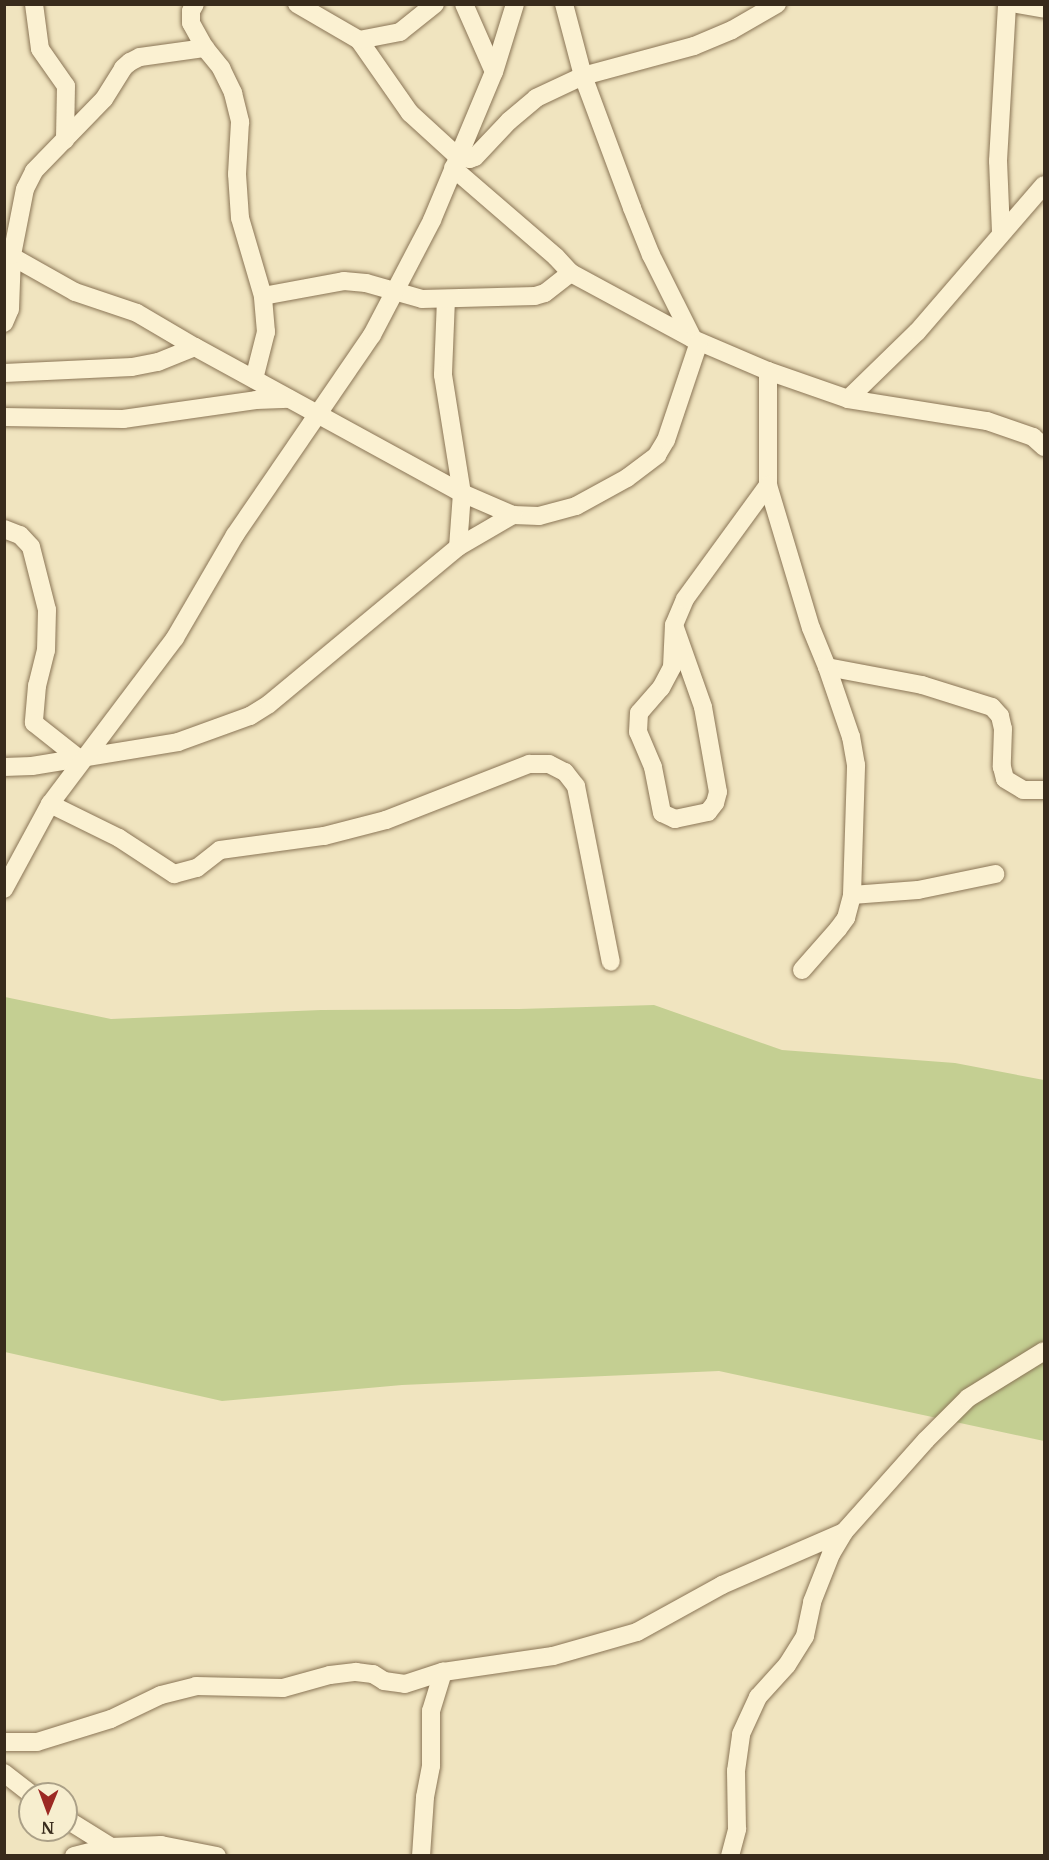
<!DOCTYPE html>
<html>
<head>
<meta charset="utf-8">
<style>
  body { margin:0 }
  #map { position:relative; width:1049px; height:1860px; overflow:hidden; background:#f0e4bf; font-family:Merriweather,serif }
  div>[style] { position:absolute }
  .green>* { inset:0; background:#c4cf92 }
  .roads { filter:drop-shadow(0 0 2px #8a7556) drop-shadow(0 0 2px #8a7556) }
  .minor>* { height:18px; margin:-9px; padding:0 9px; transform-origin:9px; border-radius:9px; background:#fbf1d2 }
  span { translate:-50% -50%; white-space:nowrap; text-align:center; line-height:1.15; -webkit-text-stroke:5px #f7eecf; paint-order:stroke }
  .frame { position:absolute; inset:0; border:6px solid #382b1c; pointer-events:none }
  .north { position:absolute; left:18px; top:1782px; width:60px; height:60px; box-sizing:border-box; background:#f7eecf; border:2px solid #aba087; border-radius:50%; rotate:181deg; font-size:16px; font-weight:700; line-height:24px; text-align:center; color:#382b1c }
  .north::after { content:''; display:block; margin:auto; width:21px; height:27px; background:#9c2923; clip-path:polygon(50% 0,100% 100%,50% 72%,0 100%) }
</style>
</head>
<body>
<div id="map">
  <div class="green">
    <div style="clip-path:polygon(5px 997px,111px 1019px,321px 1010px,519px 1009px,654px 1005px,782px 1050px,955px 1063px,1044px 1080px,1044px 1441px,719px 1371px,402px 1385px,222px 1401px,5px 1352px)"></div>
  </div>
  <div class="roads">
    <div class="minor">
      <div style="left:34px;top:4px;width:45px;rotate:82.4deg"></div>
      <div style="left:40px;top:49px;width:45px;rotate:54.9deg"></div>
      <div style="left:66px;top:86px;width:54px;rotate:91.1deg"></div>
      <div style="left:195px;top:4px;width:8px;rotate:120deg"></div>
      <div style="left:191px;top:11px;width:12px;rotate:90deg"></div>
      <div style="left:191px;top:23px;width:29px;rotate:61deg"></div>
      <div style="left:205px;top:48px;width:26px;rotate:51deg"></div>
      <div style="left:221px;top:68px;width:28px;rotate:64deg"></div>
      <div style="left:233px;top:93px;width:30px;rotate:76deg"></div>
      <div style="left:240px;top:122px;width:52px;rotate:93.3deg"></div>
      <div style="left:237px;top:174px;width:44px;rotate:86.1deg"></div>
      <div style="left:240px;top:218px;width:81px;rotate:73.6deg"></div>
      <div style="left:297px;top:4px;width:72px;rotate:30.1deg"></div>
      <div style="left:359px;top:40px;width:89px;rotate:55.1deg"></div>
      <div style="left:410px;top:113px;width:64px;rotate:42.5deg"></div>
      <div style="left:457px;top:156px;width:13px;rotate:13deg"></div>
      <div style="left:470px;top:159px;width:5px;rotate:-22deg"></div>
      <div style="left:475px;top:157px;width:50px;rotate:-46.6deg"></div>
      <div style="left:509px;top:121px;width:35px;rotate:-40deg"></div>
      <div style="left:536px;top:98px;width:52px;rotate:-25.1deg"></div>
      <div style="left:583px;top:76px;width:115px;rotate:-15.1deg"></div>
      <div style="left:694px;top:46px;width:41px;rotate:-22.8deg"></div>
      <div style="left:732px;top:30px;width:52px;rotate:-30deg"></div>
      <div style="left:464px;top:4px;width:74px;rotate:66.2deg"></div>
      <div style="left:564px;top:4px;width:74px;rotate:75.2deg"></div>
      <div style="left:583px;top:76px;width:141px;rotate:69.6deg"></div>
      <div style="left:632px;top:208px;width:51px;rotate:68deg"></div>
      <div style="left:651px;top:255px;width:94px;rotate:63.4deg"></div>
      <div style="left:1017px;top:4px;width:27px;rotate:10deg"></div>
      <div style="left:359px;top:40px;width:42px;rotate:-11deg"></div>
      <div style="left:400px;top:32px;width:45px;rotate:-38.7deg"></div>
      <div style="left:453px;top:168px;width:136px;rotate:40.8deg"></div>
      <div style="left:556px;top:257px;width:22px;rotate:47deg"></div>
      <div style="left:571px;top:273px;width:139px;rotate:28.4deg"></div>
      <div style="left:693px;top:339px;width:82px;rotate:23.1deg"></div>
      <div style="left:768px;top:371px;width:85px;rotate:19.3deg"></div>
      <div style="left:848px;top:399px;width:141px;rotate:9deg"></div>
      <div style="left:987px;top:421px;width:49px;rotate:19.2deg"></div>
      <div style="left:1033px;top:437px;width:15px;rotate:42deg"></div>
      <div style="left:1001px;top:232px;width:71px;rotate:-92.4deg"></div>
      <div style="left:998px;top:161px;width:157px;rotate:-86.7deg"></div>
      <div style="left:4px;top:252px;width:81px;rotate:29.4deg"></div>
      <div style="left:75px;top:292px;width:65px;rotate:18.7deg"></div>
      <div style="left:137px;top:313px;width:67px;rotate:30.4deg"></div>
      <div style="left:195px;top:347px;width:304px;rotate:28.7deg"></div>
      <div style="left:462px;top:493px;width:56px;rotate:23.3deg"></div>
      <div style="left:513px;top:515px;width:26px;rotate:2deg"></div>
      <div style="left:539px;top:516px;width:38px;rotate:-15deg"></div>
      <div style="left:576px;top:506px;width:58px;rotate:-28.8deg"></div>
      <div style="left:627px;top:478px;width:38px;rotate:-37deg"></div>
      <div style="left:657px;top:455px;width:17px;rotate:-59deg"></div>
      <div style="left:666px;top:440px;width:103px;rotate:-71.4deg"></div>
      <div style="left:446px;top:299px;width:76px;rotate:92.3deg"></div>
      <div style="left:443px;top:375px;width:120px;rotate:80.9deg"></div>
      <div style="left:462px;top:493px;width:54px;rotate:94.2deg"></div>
      <div style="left:4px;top:323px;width:15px;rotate:-67deg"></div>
      <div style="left:10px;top:309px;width:54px;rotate:-87.9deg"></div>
      <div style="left:12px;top:255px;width:67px;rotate:-78.9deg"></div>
      <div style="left:25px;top:189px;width:20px;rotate:-63deg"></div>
      <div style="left:34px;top:171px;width:100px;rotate:-45.8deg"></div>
      <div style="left:104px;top:99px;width:36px;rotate:-58deg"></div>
      <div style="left:123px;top:68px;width:9px;rotate:-41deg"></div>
      <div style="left:130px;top:62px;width:11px;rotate:-27deg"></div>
      <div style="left:140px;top:57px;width:66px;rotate:-7.9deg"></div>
      <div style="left:768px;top:371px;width:114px;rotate:90deg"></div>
      <div style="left:768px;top:485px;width:149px;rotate:73.3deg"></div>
      <div style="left:811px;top:628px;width:42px;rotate:67.7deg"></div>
      <div style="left:827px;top:667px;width:97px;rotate:10.7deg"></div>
      <div style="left:922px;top:685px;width:73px;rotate:17.4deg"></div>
      <div style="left:992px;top:707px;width:12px;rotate:48deg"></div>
      <div style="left:1000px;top:716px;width:13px;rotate:77deg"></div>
      <div style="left:1003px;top:729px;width:38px;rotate:92deg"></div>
      <div style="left:1002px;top:767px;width:12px;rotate:76deg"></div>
      <div style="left:1005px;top:779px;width:21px;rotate:31deg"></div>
      <div style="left:1023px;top:790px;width:21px"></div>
      <div style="left:4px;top:373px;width:128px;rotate:-2.7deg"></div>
      <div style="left:132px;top:367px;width:26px;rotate:-11deg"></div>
      <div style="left:158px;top:362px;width:40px;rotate:-22deg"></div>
      <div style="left:254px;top:379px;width:49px;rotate:-75.7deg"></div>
      <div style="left:266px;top:332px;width:36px;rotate:-95deg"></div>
      <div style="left:263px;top:296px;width:82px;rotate:-10.5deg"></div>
      <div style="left:344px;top:281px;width:22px;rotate:5deg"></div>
      <div style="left:366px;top:283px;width:58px;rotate:15.9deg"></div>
      <div style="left:422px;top:299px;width:113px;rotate:-1.5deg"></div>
      <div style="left:535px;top:296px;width:10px;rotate:-17deg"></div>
      <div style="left:545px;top:293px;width:33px;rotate:-38deg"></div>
      <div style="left:848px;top:399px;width:96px;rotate:-44.2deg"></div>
      <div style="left:917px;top:332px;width:194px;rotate:-49.2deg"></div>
      <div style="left:4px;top:417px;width:119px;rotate:1deg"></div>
      <div style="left:123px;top:419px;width:134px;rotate:-8.1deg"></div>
      <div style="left:256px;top:400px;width:33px;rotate:-2deg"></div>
      <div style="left:4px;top:529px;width:17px;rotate:21deg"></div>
      <div style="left:20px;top:535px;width:16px;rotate:47deg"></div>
      <div style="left:31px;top:547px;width:65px;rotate:75.7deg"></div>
      <div style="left:47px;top:610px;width:40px;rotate:91.4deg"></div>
      <div style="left:46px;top:650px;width:37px;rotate:104deg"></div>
      <div style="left:37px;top:686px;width:37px;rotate:95deg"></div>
      <div style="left:34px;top:723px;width:55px;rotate:38.3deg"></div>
      <div style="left:674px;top:625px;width:87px;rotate:70.5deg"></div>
      <div style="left:703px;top:707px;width:86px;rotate:80deg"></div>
      <div style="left:718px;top:792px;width:11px;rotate:105deg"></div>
      <div style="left:715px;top:803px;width:11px;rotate:128deg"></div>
      <div style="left:708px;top:812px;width:34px;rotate:168deg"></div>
      <div style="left:675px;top:819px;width:14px;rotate:-155deg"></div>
      <div style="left:662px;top:813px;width:47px;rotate:-101.1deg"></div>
      <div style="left:653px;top:767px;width:38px;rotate:-113deg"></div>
      <div style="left:638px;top:732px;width:19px;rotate:-87deg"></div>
      <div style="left:639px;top:713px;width:33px;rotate:-49deg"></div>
      <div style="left:661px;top:688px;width:24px;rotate:-62deg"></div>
      <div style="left:672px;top:667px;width:42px;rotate:-87.3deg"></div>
      <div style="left:674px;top:625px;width:28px;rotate:-67deg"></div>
      <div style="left:685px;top:599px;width:141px;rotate:-53.9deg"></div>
      <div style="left:4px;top:767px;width:28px;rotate:-2deg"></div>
      <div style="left:32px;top:766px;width:148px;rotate:-9.3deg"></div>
      <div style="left:178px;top:742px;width:77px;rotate:-19.9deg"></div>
      <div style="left:250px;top:716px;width:22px;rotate:-32deg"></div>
      <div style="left:269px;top:704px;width:246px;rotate:-39.7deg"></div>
      <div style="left:458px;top:547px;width:64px;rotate:-30.2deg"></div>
      <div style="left:50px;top:804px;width:77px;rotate:26.2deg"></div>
      <div style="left:119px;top:838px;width:66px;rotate:33.2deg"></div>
      <div style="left:174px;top:874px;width:24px;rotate:-15deg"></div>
      <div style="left:197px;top:868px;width:29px;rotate:-38deg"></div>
      <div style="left:220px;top:850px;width:105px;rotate:-7.7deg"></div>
      <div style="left:324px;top:836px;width:64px;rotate:-14.5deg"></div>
      <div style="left:386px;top:820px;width:154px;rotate:-21.4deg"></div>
      <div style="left:529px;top:764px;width:20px"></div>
      <div style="left:549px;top:764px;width:18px;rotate:27deg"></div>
      <div style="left:565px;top:772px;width:18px;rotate:52deg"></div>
      <div style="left:576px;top:786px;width:179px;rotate:78.8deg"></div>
      <div style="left:4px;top:889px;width:97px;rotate:-61.6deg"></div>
      <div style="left:50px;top:804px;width:208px;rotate:-53deg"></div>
      <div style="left:175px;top:638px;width:119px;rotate:-59.8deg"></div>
      <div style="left:235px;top:535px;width:242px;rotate:-55.6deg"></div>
      <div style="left:372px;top:335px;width:130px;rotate:-62.4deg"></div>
      <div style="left:432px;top:220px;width:160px;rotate:-67.3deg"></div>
      <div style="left:494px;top:72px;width:71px;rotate:-72.8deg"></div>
      <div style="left:852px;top:895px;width:66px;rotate:-4.3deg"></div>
      <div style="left:918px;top:890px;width:79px;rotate:-11.7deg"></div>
      <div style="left:802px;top:970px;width:55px;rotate:-48.7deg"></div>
      <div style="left:838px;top:929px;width:14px;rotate:-54deg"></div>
      <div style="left:846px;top:918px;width:24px;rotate:-75deg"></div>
      <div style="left:852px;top:895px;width:130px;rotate:-88.2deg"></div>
      <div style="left:856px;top:765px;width:28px;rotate:-100deg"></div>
      <div style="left:851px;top:737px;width:74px;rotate:-108.9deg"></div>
      <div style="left:4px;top:1742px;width:33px"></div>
      <div style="left:37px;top:1742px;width:77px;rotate:-17.3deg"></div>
      <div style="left:111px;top:1719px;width:55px;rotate:-25.6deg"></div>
      <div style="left:161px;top:1695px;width:36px;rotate:-14deg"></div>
      <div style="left:196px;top:1686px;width:87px;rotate:1.3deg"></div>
      <div style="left:283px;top:1688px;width:49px;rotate:-15.5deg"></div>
      <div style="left:330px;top:1675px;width:26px;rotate:-7deg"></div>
      <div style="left:356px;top:1672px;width:17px;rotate:7deg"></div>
      <div style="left:373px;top:1674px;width:13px;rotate:32deg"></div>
      <div style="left:384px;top:1681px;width:21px;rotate:8deg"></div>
      <div style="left:405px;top:1684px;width:40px;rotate:-18deg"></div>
      <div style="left:4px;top:1773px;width:34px;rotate:38deg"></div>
      <div style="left:66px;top:1819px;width:53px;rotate:31.9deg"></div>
      <div style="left:74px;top:1856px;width:38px;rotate:-14deg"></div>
      <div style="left:111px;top:1847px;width:50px;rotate:-2.3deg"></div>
      <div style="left:161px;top:1845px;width:57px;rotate:11.1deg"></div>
      <div style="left:421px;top:1856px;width:59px;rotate:-86.1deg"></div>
      <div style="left:425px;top:1797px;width:32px;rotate:-79deg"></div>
      <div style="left:431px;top:1766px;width:55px;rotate:-90deg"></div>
      <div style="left:431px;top:1711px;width:41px;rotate:-72.9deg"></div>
      <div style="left:443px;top:1672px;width:111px;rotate:-8.3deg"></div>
      <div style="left:553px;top:1656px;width:87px;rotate:-15.9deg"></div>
      <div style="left:637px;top:1632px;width:97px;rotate:-28.9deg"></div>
      <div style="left:722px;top:1585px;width:133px;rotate:-23.5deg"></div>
      <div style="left:730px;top:1856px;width:28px;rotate:-75deg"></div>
      <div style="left:737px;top:1829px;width:58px;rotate:-91deg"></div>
      <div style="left:736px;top:1771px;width:37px;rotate:-82deg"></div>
      <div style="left:741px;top:1734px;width:41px;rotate:-65.3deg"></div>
      <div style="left:758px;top:1697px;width:43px;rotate:-47.8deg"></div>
      <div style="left:787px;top:1665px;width:34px;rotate:-58deg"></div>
      <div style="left:805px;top:1636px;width:35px;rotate:-78deg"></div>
      <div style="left:812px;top:1602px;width:52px;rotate:-68.4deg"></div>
      <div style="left:831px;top:1554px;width:26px;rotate:-59deg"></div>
      <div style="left:844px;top:1532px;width:123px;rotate:-48.3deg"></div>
      <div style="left:926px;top:1440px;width:59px;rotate:-45deg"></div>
      <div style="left:968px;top:1398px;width:89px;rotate:-31.7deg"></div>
    </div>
  </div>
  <div class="frame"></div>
  <div class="north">N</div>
</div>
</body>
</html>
